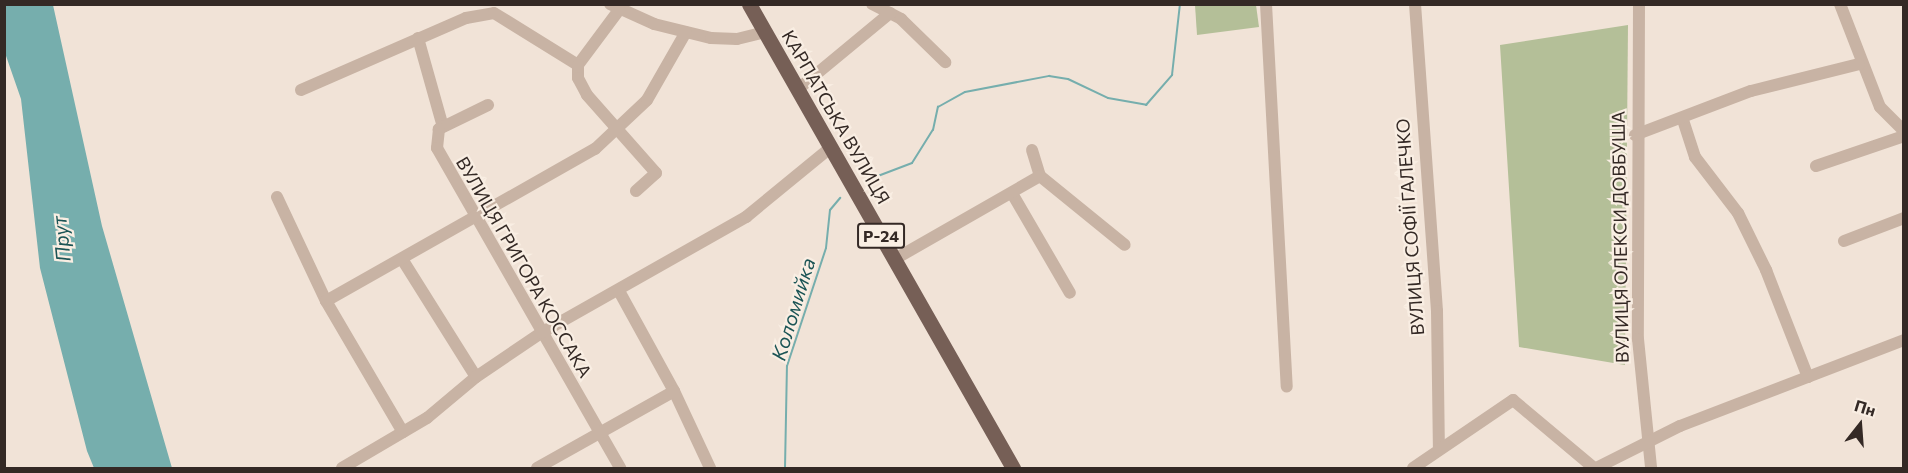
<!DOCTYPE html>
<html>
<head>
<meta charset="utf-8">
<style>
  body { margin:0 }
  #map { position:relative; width:1908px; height:473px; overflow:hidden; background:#f1e3d7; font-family:Commissioner,sans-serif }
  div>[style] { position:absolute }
  .green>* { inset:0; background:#b4bf98 }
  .water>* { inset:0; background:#76aead }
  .stream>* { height:2px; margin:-1px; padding:0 1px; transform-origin:1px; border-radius:1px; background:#76aead }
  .minor>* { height:12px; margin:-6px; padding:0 6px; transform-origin:6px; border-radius:6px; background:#c8b3a4 }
  .major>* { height:15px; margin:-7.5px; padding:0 7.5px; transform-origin:7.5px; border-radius:7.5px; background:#765f56 }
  span { translate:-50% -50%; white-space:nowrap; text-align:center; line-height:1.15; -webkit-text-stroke:4.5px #f9eee3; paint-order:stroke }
  .shield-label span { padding:2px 4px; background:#f9eee3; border:2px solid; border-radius:4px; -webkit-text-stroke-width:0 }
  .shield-label { font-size:16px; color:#342925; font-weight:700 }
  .street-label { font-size:18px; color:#342925 }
  .water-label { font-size:20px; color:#1b5455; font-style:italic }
  .frame { position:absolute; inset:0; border:6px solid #342925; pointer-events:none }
  .north { position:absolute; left:1830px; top:395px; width:60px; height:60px; -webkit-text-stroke:4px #f9eee3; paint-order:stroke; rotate:17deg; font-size:16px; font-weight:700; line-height:24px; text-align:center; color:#342925 }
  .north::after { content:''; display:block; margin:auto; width:21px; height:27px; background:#342925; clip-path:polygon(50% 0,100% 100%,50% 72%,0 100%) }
</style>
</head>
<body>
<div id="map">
  <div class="green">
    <div style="clip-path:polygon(1195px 5px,1256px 5px,1259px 27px,1197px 35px)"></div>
    <div style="clip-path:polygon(1628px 25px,1625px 365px,1519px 347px,1500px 45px)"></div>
  </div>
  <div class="water">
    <div style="clip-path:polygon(4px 5px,53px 5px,102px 226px,172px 468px,94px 468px,87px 451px,40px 268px,21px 99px,5px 53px)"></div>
  </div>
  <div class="stream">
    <div style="left:870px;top:179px;width:45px;rotate:-20.9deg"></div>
    <div style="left:912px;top:163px;width:39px;rotate:-58deg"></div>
    <div style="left:933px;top:130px;width:24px;rotate:-78deg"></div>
    <div style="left:938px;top:107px;width:31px;rotate:-29deg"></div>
    <div style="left:965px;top:92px;width:86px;rotate:-10.8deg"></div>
    <div style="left:1049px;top:76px;width:19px;rotate:9deg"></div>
    <div style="left:1068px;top:79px;width:44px;rotate:25.4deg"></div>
    <div style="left:1108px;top:98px;width:39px;rotate:10deg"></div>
    <div style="left:1146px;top:105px;width:40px;rotate:-49deg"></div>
    <div style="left:1172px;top:75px;width:71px;rotate:-83.6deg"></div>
    <div style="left:785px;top:468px;width:102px;rotate:-88.9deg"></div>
    <div style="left:787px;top:366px;width:124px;rotate:-71.7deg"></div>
    <div style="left:826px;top:248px;width:38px;rotate:-84deg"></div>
    <div style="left:830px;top:210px;width:16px;rotate:-50deg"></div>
  </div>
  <div class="minor">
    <div style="left:610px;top:4px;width:48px;rotate:24.4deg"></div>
    <div style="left:654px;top:24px;width:59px;rotate:13.8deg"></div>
    <div style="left:711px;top:38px;width:26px;rotate:2deg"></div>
    <div style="left:737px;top:39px;width:29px;rotate:-14deg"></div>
    <div style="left:872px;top:4px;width:33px;rotate:27deg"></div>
    <div style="left:901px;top:19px;width:62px;rotate:44.3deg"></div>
    <div style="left:1266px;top:4px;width:383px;rotate:86.9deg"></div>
    <div style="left:1415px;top:4px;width:308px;rotate:85.9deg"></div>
    <div style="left:1437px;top:311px;width:136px;rotate:89.2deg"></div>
    <div style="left:1639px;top:4px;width:335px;rotate:90.2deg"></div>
    <div style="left:1638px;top:339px;width:130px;rotate:84.2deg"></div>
    <div style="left:1840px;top:4px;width:110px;rotate:68.8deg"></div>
    <div style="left:1880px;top:107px;width:34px;rotate:45deg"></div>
    <div style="left:418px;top:38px;width:92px;rotate:74.3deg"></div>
    <div style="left:578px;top:65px;width:69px;rotate:-53.3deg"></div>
    <div style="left:301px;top:90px;width:180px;rotate:-23.6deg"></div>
    <div style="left:466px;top:18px;width:28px;rotate:-10deg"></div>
    <div style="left:494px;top:13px;width:99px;rotate:31.8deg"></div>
    <div style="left:578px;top:65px;width:13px;rotate:90deg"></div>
    <div style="left:578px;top:78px;width:19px;rotate:62deg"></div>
    <div style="left:587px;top:95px;width:104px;rotate:48.5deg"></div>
    <div style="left:656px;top:173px;width:27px;rotate:138deg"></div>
    <div style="left:797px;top:90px;width:121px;rotate:-39.6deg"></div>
    <div style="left:488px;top:105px;width:55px;rotate:153.9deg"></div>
    <div style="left:439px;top:129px;width:19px;rotate:96deg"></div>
    <div style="left:437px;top:148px;width:369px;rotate:60.2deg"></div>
    <div style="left:1683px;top:120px;width:39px;rotate:72deg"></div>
    <div style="left:1695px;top:157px;width:71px;rotate:52.5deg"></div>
    <div style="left:1738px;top:213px;width:64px;rotate:63.8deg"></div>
    <div style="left:1766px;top:270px;width:115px;rotate:68.6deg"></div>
    <div style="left:1635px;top:135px;width:124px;rotate:-20.8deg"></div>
    <div style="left:1751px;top:91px;width:111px;rotate:-14deg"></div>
    <div style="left:1032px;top:150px;width:27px;rotate:73deg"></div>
    <div style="left:1040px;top:176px;width:109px;rotate:39.1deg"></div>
    <div style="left:1816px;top:166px;width:93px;rotate:-18.8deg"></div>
    <div style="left:1013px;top:195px;width:113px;rotate:59.8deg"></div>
    <div style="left:277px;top:197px;width:115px;rotate:64.8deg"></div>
    <div style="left:326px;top:301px;width:152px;rotate:59.6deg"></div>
    <div style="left:1844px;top:241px;width:64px;rotate:-21deg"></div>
    <div style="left:402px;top:259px;width:139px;rotate:57.9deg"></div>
    <div style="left:895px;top:259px;width:167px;rotate:-29.8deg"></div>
    <div style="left:619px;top:291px;width:114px;rotate:61.2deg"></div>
    <div style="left:674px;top:391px;width:85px;rotate:64.9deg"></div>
    <div style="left:326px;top:301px;width:309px;rotate:-29.5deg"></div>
    <div style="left:595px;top:149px;width:71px;rotate:-43.3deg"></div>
    <div style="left:647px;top:100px;width:78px;rotate:-60.2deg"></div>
    <div style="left:342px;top:468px;width:99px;rotate:-30.5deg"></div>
    <div style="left:427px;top:418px;width:64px;rotate:-39.9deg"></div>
    <div style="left:476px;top:377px;width:78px;rotate:-34.1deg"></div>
    <div style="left:541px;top:333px;width:236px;rotate:-29.5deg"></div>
    <div style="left:746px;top:217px;width:109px;rotate:-39.4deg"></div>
    <div style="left:537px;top:468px;width:157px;rotate:-29.3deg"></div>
    <div style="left:1413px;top:468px;width:121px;rotate:-34.2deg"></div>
    <div style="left:1513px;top:400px;width:106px;rotate:40deg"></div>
    <div style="left:1596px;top:468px;width:94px;rotate:-26.6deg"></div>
    <div style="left:1680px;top:426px;width:240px;rotate:-21deg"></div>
  </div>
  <div class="major">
    <div style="left:749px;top:4px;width:534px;rotate:60.36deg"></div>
  </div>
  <div class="shield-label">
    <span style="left:881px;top:236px">Р-24</span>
  </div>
  <div class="street-label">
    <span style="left:836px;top:117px;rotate:60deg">КАРПАТСЬКА ВУЛИЦЯ</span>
    <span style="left:1410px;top:227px;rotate:-94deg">ВУЛИЦЯ СОФІЇ ГАЛЕЧКО</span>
    <span style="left:1620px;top:237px;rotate:-91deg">ВУЛИЦЯ ОЛЕКСИ ДОВБУША</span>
    <span style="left:524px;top:267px;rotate:60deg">ВУЛИЦЯ ГРИГОРА КОССАКА</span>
  </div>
  <div class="water-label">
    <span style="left:61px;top:239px;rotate:-96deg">Прут</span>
    <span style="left:793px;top:309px;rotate:-73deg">Коломийка</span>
  </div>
  <div class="frame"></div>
  <div class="north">Пн</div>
</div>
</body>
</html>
